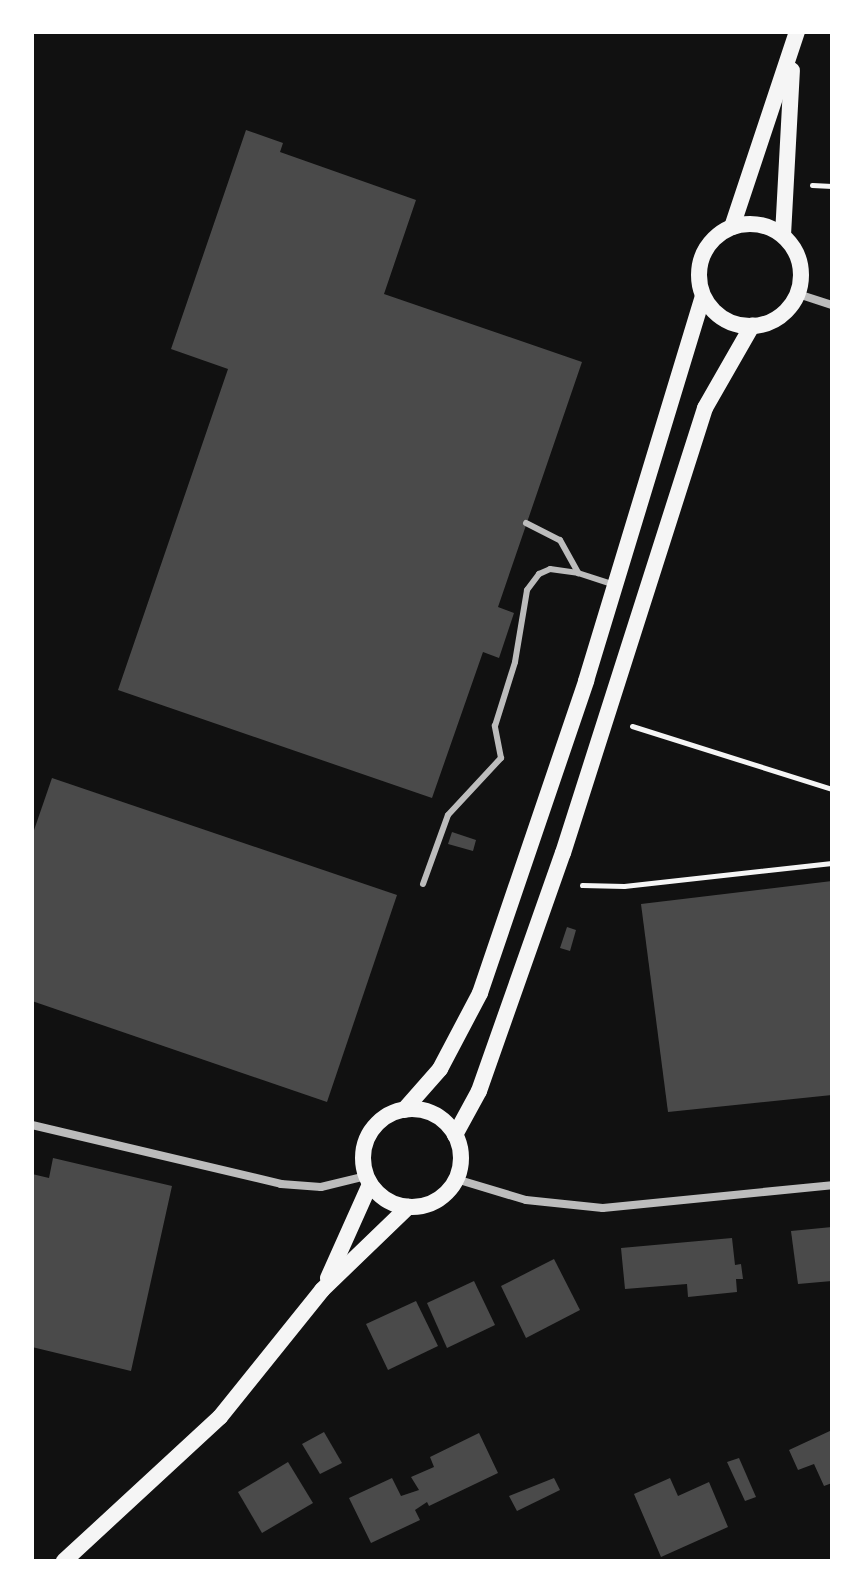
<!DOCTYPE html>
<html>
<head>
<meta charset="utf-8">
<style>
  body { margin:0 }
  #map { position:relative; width:864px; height:1593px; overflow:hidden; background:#111; font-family:"Nunito Sans",sans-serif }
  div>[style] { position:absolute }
  .building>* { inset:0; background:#4a4a4a }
  .path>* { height:5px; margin:-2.5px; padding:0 2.5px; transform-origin:2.5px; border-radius:2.5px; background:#f5f5f5 }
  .service>* { height:6px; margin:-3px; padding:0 3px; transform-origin:3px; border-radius:3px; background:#bcbcbc }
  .minor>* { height:8px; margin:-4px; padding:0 4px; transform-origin:4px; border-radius:4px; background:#bcbcbc }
  .secondary>* { height:16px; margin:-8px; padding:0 8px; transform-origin:8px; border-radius:8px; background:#f5f5f5 }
  .secondary>.ring { margin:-8px; padding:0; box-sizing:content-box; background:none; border:16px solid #f5f5f5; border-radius:50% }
  span { translate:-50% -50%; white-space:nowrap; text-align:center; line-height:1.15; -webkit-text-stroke:6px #fff; paint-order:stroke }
  .frame { position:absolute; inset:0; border:34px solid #fff; pointer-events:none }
</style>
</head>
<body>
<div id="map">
  <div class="building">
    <div style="clip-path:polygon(246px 130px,283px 143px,280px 152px,416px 200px,384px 294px,582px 362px,498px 607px,514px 613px,499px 658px,483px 652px,432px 798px,118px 690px,228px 369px,171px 349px)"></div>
    <div style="clip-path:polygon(52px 778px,397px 895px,327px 1102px,32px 1001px,32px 836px)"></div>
    <div style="clip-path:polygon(452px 832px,476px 840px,473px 851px,448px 844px)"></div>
    <div style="clip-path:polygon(832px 881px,832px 1095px,668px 1112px,641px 904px)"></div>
    <div style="clip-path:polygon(567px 927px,576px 930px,570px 951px,560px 948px)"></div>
    <div style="clip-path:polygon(53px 1158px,172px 1186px,131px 1371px,32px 1347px,32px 1174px,49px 1178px)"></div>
    <div style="clip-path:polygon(832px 1227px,832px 1281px,798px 1284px,791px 1231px)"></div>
    <div style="clip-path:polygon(732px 1238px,735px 1265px,741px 1264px,743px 1279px,736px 1279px,737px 1292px,688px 1297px,687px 1284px,625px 1289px,621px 1248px)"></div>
    <div style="clip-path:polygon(554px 1259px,580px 1310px,526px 1338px,501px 1286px)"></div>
    <div style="clip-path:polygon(474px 1281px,495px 1325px,447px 1348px,427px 1303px)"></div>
    <div style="clip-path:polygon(416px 1301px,438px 1346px,388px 1370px,366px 1324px)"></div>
    <div style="clip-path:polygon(832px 1430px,832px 1483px,824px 1486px,814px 1464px,798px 1470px,789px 1450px)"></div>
    <div style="clip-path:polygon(324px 1432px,342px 1463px,320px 1474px,302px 1444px)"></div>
    <div style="clip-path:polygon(479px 1433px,498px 1473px,429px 1506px,427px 1502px,415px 1510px,420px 1520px,371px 1543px,349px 1498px,392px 1478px,401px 1496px,419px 1490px,411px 1477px,434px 1467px,430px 1457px)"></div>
    <div style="clip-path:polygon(739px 1458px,756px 1497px,745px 1501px,727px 1462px)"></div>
    <div style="clip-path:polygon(288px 1462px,313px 1503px,262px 1533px,238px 1492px)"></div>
    <div style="clip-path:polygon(554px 1478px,560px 1490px,517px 1511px,509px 1496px)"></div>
    <div style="clip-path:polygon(670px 1478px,678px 1496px,709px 1482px,728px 1527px,661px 1557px,634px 1494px)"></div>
  </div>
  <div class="path">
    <div style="left:812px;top:185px;width:20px;rotate:3deg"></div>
    <div style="left:632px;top:726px;width:210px;rotate:17.5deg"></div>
    <div style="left:582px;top:885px;width:42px;rotate:1.4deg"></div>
    <div style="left:624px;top:886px;width:209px;rotate:-6.3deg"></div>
  </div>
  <div class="service">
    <div style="left:526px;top:523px;width:38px;rotate:27deg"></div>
    <div style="left:560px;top:540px;width:38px;rotate:61deg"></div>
    <div style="left:578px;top:573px;width:36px;rotate:18deg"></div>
    <div style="left:423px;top:884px;width:73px;rotate:-70.1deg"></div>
    <div style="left:448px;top:815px;width:78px;rotate:-47.1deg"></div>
    <div style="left:501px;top:758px;width:33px;rotate:-101deg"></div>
    <div style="left:495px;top:726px;width:67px;rotate:-72.6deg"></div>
    <div style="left:515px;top:662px;width:73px;rotate:-80.5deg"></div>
    <div style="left:527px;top:590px;width:20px;rotate:-53deg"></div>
    <div style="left:539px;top:574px;width:12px;rotate:-24deg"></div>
    <div style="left:550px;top:569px;width:28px;rotate:8deg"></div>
  </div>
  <div class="minor">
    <div style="left:798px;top:294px;width:36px;rotate:18deg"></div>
    <div style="left:32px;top:1125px;width:256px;rotate:13.3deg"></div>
    <div style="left:281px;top:1184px;width:40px;rotate:4.3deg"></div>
    <div style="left:321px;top:1187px;width:46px;rotate:-13.7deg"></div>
    <div style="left:456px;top:1179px;width:73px;rotate:16.7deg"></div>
    <div style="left:526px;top:1200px;width:77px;rotate:5.9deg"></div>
    <div style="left:603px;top:1208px;width:230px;rotate:-5.7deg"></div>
  </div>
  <div class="secondary">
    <div class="ring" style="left:699px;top:224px;width:86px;height:86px"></div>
    <div style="left:732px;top:227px;width:206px;rotate:-71.6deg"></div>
    <div style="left:783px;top:235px;width:165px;rotate:-86.9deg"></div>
    <div class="ring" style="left:363px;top:1109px;width:82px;height:82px"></div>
    <div style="left:404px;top:1110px;width:55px;rotate:-48.7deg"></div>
    <div style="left:440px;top:1069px;width:86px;rotate:-62.2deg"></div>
    <div style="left:480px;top:993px;width:330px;rotate:-71.2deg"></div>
    <div style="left:586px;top:681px;width:401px;rotate:-73.1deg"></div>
    <div style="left:455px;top:1135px;width:50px;rotate:-61.4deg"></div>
    <div style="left:479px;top:1091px;width:252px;rotate:-70.6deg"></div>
    <div style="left:563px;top:853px;width:467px;rotate:-72.3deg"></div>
    <div style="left:705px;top:408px;width:95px;rotate:-60.2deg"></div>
    <div style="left:328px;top:1278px;width:103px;rotate:-65.9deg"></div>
    <div style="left:64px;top:1561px;width:212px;rotate:-42.7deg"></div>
    <div style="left:220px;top:1417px;width:163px;rotate:-51.2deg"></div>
    <div style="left:322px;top:1290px;width:120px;rotate:-44deg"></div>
  </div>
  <div class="frame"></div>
</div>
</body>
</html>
